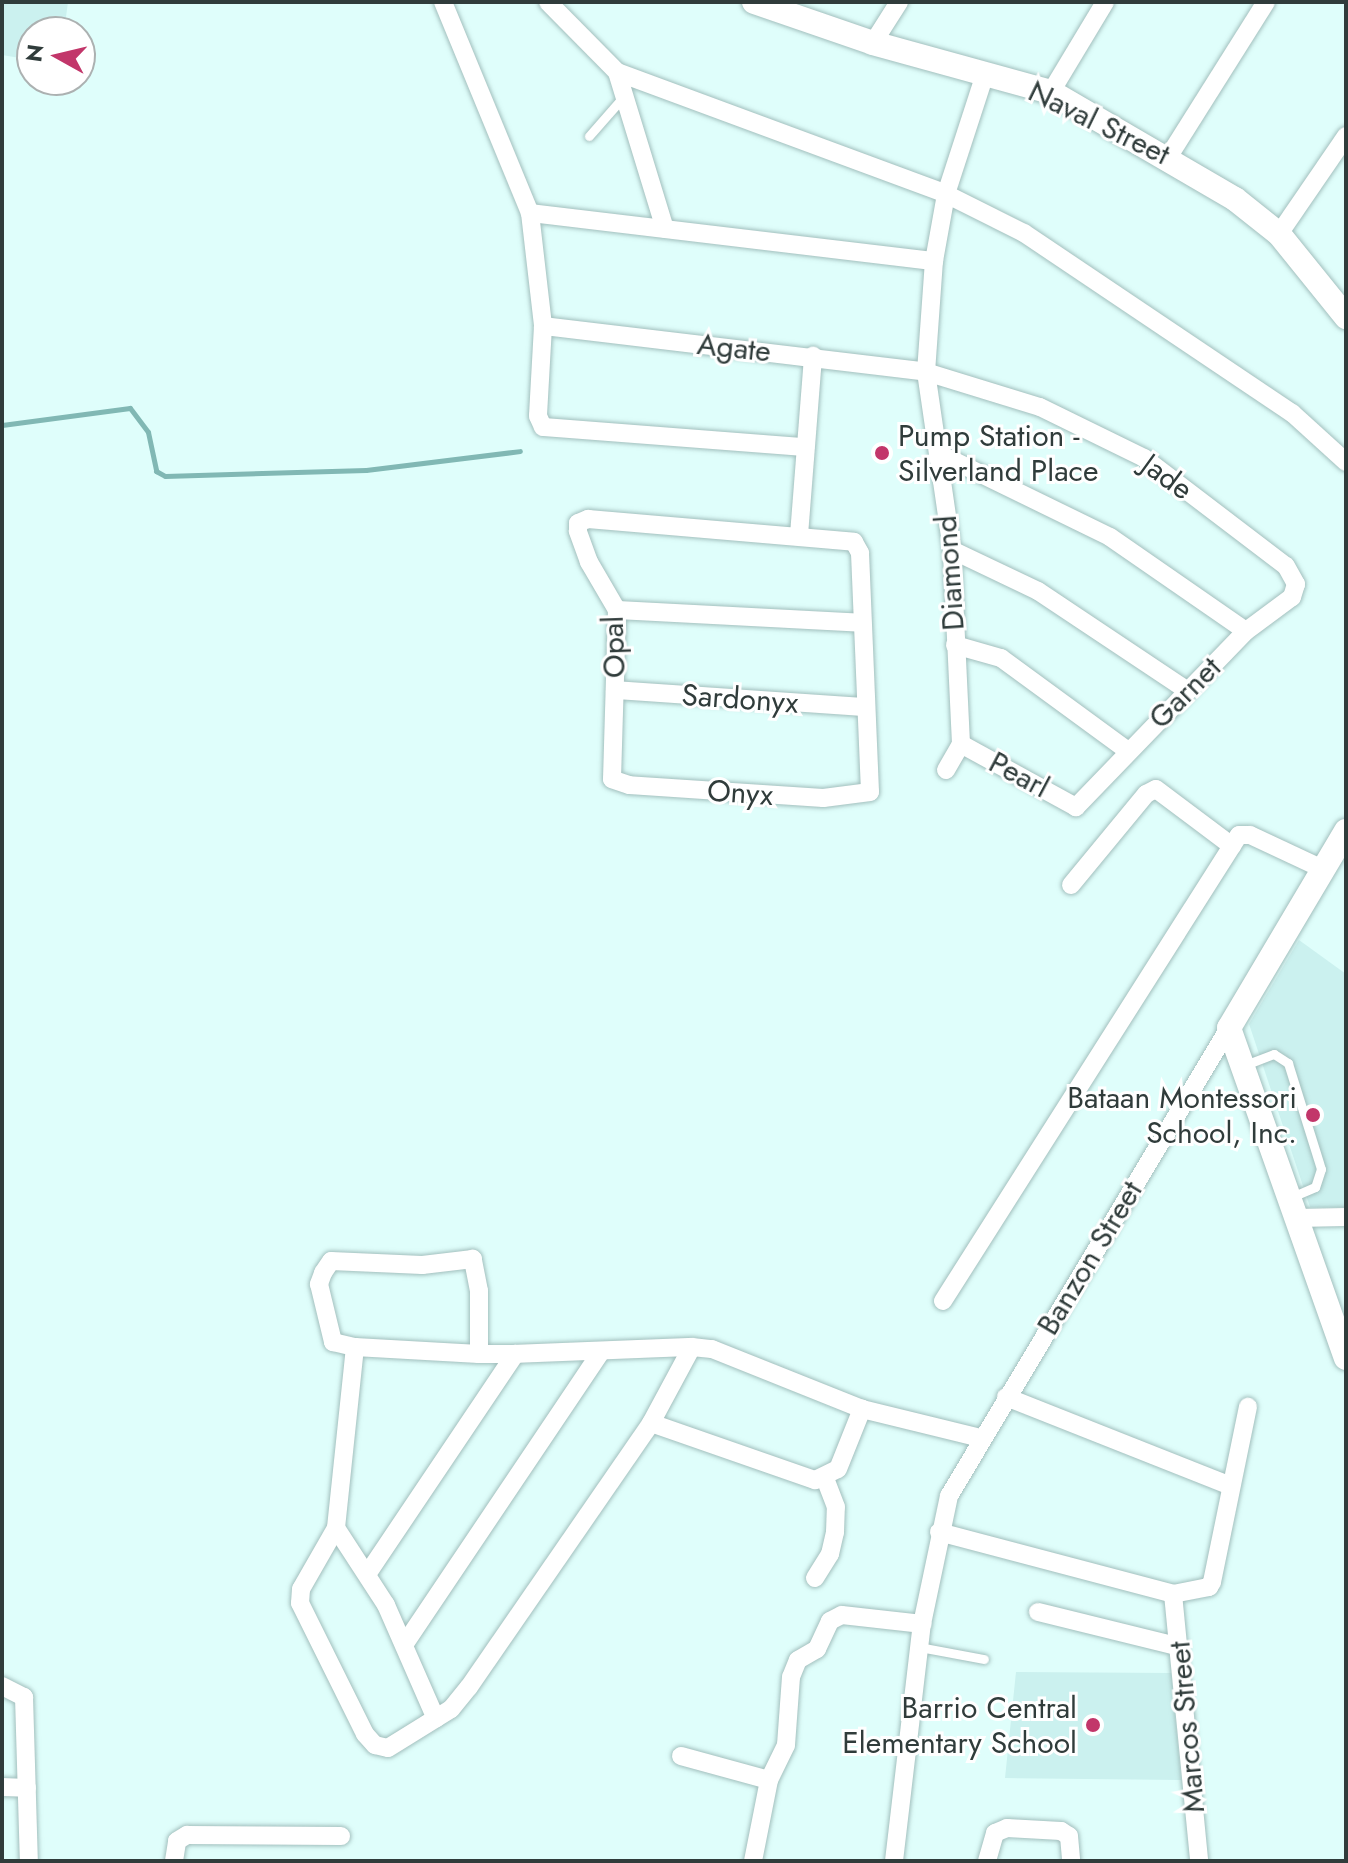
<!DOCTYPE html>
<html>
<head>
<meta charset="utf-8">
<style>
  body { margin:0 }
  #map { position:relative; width:1348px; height:1863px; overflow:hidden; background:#dffefb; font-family:Jost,sans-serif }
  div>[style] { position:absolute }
  .built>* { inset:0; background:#cbf1ef }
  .stream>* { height:5px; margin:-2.5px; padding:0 2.5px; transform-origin:2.5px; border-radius:2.5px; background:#81b8b4 }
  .roads { filter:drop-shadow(0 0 2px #a2bfbd) drop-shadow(0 0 2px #a2bfbd) }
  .service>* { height:9px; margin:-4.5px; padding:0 4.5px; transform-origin:4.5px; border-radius:4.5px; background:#fff }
  .minor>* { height:18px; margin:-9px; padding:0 9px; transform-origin:9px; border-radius:9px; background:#fff }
  .tertiary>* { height:24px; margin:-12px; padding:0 12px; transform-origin:12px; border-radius:12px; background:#fff }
  .dots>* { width:22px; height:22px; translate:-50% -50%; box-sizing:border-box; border:4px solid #fff; border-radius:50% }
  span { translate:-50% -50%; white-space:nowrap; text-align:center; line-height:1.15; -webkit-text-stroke:6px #fff; paint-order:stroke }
  .street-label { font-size:30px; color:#303c3b }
  .poi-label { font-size:30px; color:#303c3b }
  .left { translate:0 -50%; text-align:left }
  .right { translate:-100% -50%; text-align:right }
  .frame { position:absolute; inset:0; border:4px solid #303c3b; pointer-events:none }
  .north { position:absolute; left:16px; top:16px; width:80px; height:80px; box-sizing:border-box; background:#fff; border:2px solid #acb1b1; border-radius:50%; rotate:278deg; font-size:22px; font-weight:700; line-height:32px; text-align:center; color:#303c3b }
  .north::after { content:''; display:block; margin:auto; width:28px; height:36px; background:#c2366a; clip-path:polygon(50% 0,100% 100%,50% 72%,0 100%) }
</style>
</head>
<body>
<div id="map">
  <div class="built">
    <div style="clip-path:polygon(2px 2px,68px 2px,64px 32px,32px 32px,32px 60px,2px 55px)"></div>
    <div style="clip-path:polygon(1299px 940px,1346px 974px,1346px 1207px,1310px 1207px,1249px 1024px)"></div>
    <div style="clip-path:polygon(1016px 1672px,1171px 1673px,1181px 1780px,1005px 1778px)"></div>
  </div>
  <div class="stream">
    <div style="left:2px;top:425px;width:129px;rotate:-7.6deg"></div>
    <div style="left:130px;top:408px;width:30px;rotate:53deg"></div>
    <div style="left:148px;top:432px;width:40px;rotate:78deg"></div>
    <div style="left:156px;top:471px;width:10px;rotate:29deg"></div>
    <div style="left:165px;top:476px;width:201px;rotate:-1.7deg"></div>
    <div style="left:366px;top:470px;width:155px;rotate:-7deg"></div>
  </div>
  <div class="roads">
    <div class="service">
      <div style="left:589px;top:136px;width:53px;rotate:-48.8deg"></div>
      <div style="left:1245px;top:1065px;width:31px;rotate:-21deg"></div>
      <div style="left:1274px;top:1054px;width:17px;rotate:33deg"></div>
      <div style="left:1288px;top:1063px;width:111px;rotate:72.7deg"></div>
      <div style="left:1321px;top:1169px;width:19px;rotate:108deg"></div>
      <div style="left:1315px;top:1187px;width:25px;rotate:157deg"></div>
      <div style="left:919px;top:1647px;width:66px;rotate:10.5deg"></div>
    </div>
    <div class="minor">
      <div style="left:443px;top:2px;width:228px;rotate:67.6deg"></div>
      <div style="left:530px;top:213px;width:114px;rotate:83.4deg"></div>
      <div style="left:543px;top:326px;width:90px;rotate:93.2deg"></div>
      <div style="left:538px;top:416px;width:12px;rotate:66deg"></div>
      <div style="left:543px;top:427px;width:263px;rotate:4.4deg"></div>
      <div style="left:548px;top:2px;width:98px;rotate:45.4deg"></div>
      <div style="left:617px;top:72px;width:351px;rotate:20.3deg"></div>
      <div style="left:946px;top:194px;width:87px;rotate:26.6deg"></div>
      <div style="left:1024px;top:233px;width:323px;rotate:33.9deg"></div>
      <div style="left:1292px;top:413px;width:73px;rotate:42.2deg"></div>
      <div style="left:873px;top:43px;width:49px;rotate:-57.6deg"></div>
      <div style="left:617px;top:72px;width:164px;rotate:73deg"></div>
      <div style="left:1051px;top:92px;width:105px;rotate:-59deg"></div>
      <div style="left:1169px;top:156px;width:182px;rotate:-57.8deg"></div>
      <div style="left:530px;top:213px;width:407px;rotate:6.8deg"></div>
      <div style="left:1279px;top:234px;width:119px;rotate:-55.6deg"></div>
      <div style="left:543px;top:326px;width:386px;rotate:6.8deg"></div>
      <div style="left:926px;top:372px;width:119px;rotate:17.1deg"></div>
      <div style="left:1040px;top:407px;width:116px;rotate:26.1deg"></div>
      <div style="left:1144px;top:458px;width:178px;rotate:37.3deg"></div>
      <div style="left:1286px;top:566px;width:21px;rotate:61deg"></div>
      <div style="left:1296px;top:584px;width:14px;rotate:107deg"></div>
      <div style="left:1292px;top:597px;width:57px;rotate:143.5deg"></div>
      <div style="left:1246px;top:631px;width:245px;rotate:134deg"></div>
      <div style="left:1076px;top:807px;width:131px;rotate:-151.3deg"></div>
      <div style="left:938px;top:453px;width:191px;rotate:26deg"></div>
      <div style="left:1110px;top:537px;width:165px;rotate:34.7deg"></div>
      <div style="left:588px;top:519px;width:267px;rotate:4.9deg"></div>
      <div style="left:854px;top:542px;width:13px;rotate:61deg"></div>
      <div style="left:860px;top:553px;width:239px;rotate:87.6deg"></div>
      <div style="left:870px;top:792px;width:47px;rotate:172.7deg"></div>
      <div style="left:823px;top:798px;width:194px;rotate:-176.2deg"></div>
      <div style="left:629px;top:785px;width:18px;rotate:-161deg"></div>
      <div style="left:612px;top:779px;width:169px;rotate:-88.3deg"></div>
      <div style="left:617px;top:610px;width:56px;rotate:-120.3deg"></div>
      <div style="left:589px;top:562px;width:33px;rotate:-110deg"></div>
      <div style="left:578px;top:531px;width:8px;rotate:-90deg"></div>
      <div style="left:578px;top:523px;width:11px;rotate:-22deg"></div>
      <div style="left:799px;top:535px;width:180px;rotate:-85.5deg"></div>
      <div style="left:952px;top:550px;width:95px;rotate:25.5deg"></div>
      <div style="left:1038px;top:591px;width:180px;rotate:33.7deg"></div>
      <div style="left:617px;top:610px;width:245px;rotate:3deg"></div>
      <div style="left:955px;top:645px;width:48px;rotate:15.8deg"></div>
      <div style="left:1001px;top:658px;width:157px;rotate:36.2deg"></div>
      <div style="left:615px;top:690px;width:251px;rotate:3.9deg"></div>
      <div style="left:946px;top:770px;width:30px;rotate:-60deg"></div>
      <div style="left:961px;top:744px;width:194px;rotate:-92.7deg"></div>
      <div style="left:952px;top:550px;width:180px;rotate:-98.3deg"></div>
      <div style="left:926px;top:372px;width:111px;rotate:-85.9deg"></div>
      <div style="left:934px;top:261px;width:68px;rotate:-79.8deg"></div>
      <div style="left:946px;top:194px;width:126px;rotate:-72deg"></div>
      <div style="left:1071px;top:885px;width:118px;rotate:-50.5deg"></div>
      <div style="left:1146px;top:794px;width:11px;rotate:-27deg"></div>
      <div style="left:1156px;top:789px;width:95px;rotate:36.9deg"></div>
      <div style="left:1296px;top:1218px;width:50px;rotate:-1.1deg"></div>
      <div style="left:943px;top:1301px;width:552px;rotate:-57.58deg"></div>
      <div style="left:1239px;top:835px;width:11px"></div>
      <div style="left:1250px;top:835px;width:81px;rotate:25deg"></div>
      <div style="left:355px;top:1347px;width:182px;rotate:96deg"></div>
      <div style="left:336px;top:1528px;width:70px;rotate:119.8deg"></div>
      <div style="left:301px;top:1589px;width:14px;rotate:94deg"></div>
      <div style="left:300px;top:1603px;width:146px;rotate:63.6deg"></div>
      <div style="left:365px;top:1734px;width:15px;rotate:48deg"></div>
      <div style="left:375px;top:1745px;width:13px;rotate:13deg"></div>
      <div style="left:388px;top:1748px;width:74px;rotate:-31.8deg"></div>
      <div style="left:451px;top:1709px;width:28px;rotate:-51deg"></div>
      <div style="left:469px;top:1687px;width:321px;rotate:-55.4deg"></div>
      <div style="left:651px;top:1423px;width:86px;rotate:-61.7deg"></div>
      <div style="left:692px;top:1347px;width:20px;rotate:6deg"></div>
      <div style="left:712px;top:1349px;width:162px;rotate:21.8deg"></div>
      <div style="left:862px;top:1409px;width:122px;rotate:13.7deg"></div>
      <div style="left:479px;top:1354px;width:63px;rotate:-90deg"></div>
      <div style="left:479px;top:1291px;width:33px;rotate:-101deg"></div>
      <div style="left:473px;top:1259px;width:51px;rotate:173.3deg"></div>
      <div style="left:422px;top:1265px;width:91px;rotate:-177.5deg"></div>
      <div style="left:331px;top:1261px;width:14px;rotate:124deg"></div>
      <div style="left:323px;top:1273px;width:12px;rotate:110deg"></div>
      <div style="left:319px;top:1284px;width:60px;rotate:76.4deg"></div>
      <div style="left:333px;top:1342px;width:23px;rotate:13deg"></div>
      <div style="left:355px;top:1347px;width:124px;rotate:3.2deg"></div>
      <div style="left:479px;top:1354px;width:36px"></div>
      <div style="left:515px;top:1354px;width:177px;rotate:-2.3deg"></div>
      <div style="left:1006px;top:1397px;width:242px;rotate:21.6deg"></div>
      <div style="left:651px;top:1423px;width:174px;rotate:19.2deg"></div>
      <div style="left:815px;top:1480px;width:25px;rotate:-26deg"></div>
      <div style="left:838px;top:1469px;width:65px;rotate:-68.2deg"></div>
      <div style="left:336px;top:1528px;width:92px;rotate:57deg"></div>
      <div style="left:386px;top:1605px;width:124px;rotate:66.3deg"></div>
      <div style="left:939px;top:1532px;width:242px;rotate:14.8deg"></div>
      <div style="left:368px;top:1573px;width:264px;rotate:-56.1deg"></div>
      <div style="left:815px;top:1578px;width:28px;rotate:-58deg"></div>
      <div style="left:830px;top:1554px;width:23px;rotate:-77deg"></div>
      <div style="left:835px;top:1532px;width:25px;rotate:-88deg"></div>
      <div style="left:836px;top:1507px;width:30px;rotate:-111deg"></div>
      <div style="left:1173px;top:1594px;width:268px;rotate:84.4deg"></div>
      <div style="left:1173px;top:1594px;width:37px;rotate:-11deg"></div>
      <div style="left:1209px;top:1587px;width:6px;rotate:-59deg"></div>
      <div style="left:1212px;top:1582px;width:179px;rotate:-78.4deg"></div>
      <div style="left:1038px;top:1612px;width:146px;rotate:13.8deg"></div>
      <div style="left:404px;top:1645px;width:352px;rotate:-56.1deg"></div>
      <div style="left:2px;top:1686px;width:25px;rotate:27deg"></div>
      <div style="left:24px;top:1697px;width:164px;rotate:88.3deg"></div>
      <div style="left:681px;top:1756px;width:91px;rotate:15.3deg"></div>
      <div style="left:2px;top:1787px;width:25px;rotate:2deg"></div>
      <div style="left:174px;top:1861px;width:20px;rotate:-81deg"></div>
      <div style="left:177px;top:1841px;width:12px;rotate:-31deg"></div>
      <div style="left:187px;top:1835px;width:154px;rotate:0.4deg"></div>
      <div style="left:753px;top:1861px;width:83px;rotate:-78.8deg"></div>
      <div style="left:769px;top:1780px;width:39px;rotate:-64deg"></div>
      <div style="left:786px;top:1745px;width:68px;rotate:-85.8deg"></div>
      <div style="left:791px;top:1677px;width:18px;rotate:-68deg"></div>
      <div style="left:798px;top:1660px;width:22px;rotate:-30deg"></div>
      <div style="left:817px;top:1649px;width:31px;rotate:-65deg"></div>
      <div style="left:830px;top:1621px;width:13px;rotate:-27deg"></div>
      <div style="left:842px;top:1615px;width:81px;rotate:6.4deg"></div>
      <div style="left:894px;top:1861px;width:239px;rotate:-83.3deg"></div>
      <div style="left:922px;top:1624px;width:131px;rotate:-78.1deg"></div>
      <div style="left:949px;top:1496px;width:545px;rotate:-59.11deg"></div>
      <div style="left:987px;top:1861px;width:29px;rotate:-74deg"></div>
      <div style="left:995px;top:1833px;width:13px;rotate:-23deg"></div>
      <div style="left:1007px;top:1828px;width:54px;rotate:3.2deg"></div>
      <div style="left:1061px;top:1831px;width:9px;rotate:32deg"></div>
      <div style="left:1069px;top:1836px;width:25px;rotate:85deg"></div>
    </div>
    <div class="tertiary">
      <div style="left:754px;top:2px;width:126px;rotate:19deg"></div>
      <div style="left:873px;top:43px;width:185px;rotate:15.4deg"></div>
      <div style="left:1051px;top:92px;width:213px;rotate:30.2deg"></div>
      <div style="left:1235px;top:199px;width:56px;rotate:38.5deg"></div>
      <div style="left:1279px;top:234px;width:107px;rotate:51.1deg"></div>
      <div style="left:1346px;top:831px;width:229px;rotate:120.7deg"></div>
      <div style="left:1229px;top:1028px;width:350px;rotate:70.5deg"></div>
    </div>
  </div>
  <div class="dots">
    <div style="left:882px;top:453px;background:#c2366a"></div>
    <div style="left:1313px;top:1115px;background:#c2366a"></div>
    <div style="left:1093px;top:1725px;background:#c2366a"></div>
  </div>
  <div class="street-label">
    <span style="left:1099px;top:123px;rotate:26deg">Naval Street</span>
    <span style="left:734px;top:348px;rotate:6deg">Agate</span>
    <span style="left:1167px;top:477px;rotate:36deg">Jade</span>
    <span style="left:950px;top:573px;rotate:-94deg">Diamond</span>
    <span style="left:614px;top:647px;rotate:-92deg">Opal</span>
    <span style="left:1185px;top:693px;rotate:-45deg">Garnet</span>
    <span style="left:740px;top:699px;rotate:4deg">Sardonyx</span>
    <span style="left:1019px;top:775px;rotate:28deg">Pearl</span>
    <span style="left:740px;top:793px;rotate:4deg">Onyx</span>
    <span style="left:1090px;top:1258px;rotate:-59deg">Banzon Street</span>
    <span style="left:1187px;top:1727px;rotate:-95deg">Marcos Street</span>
  </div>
  <div class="poi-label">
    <span class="left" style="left:898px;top:453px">Pump Station -<br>Silverland Place</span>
    <span class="right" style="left:1297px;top:1115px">Bataan Montessori<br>School, Inc.</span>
    <span class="right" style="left:1077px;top:1725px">Barrio Central<br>Elementary School</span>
  </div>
  <div class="frame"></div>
  <div class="north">N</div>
</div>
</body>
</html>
